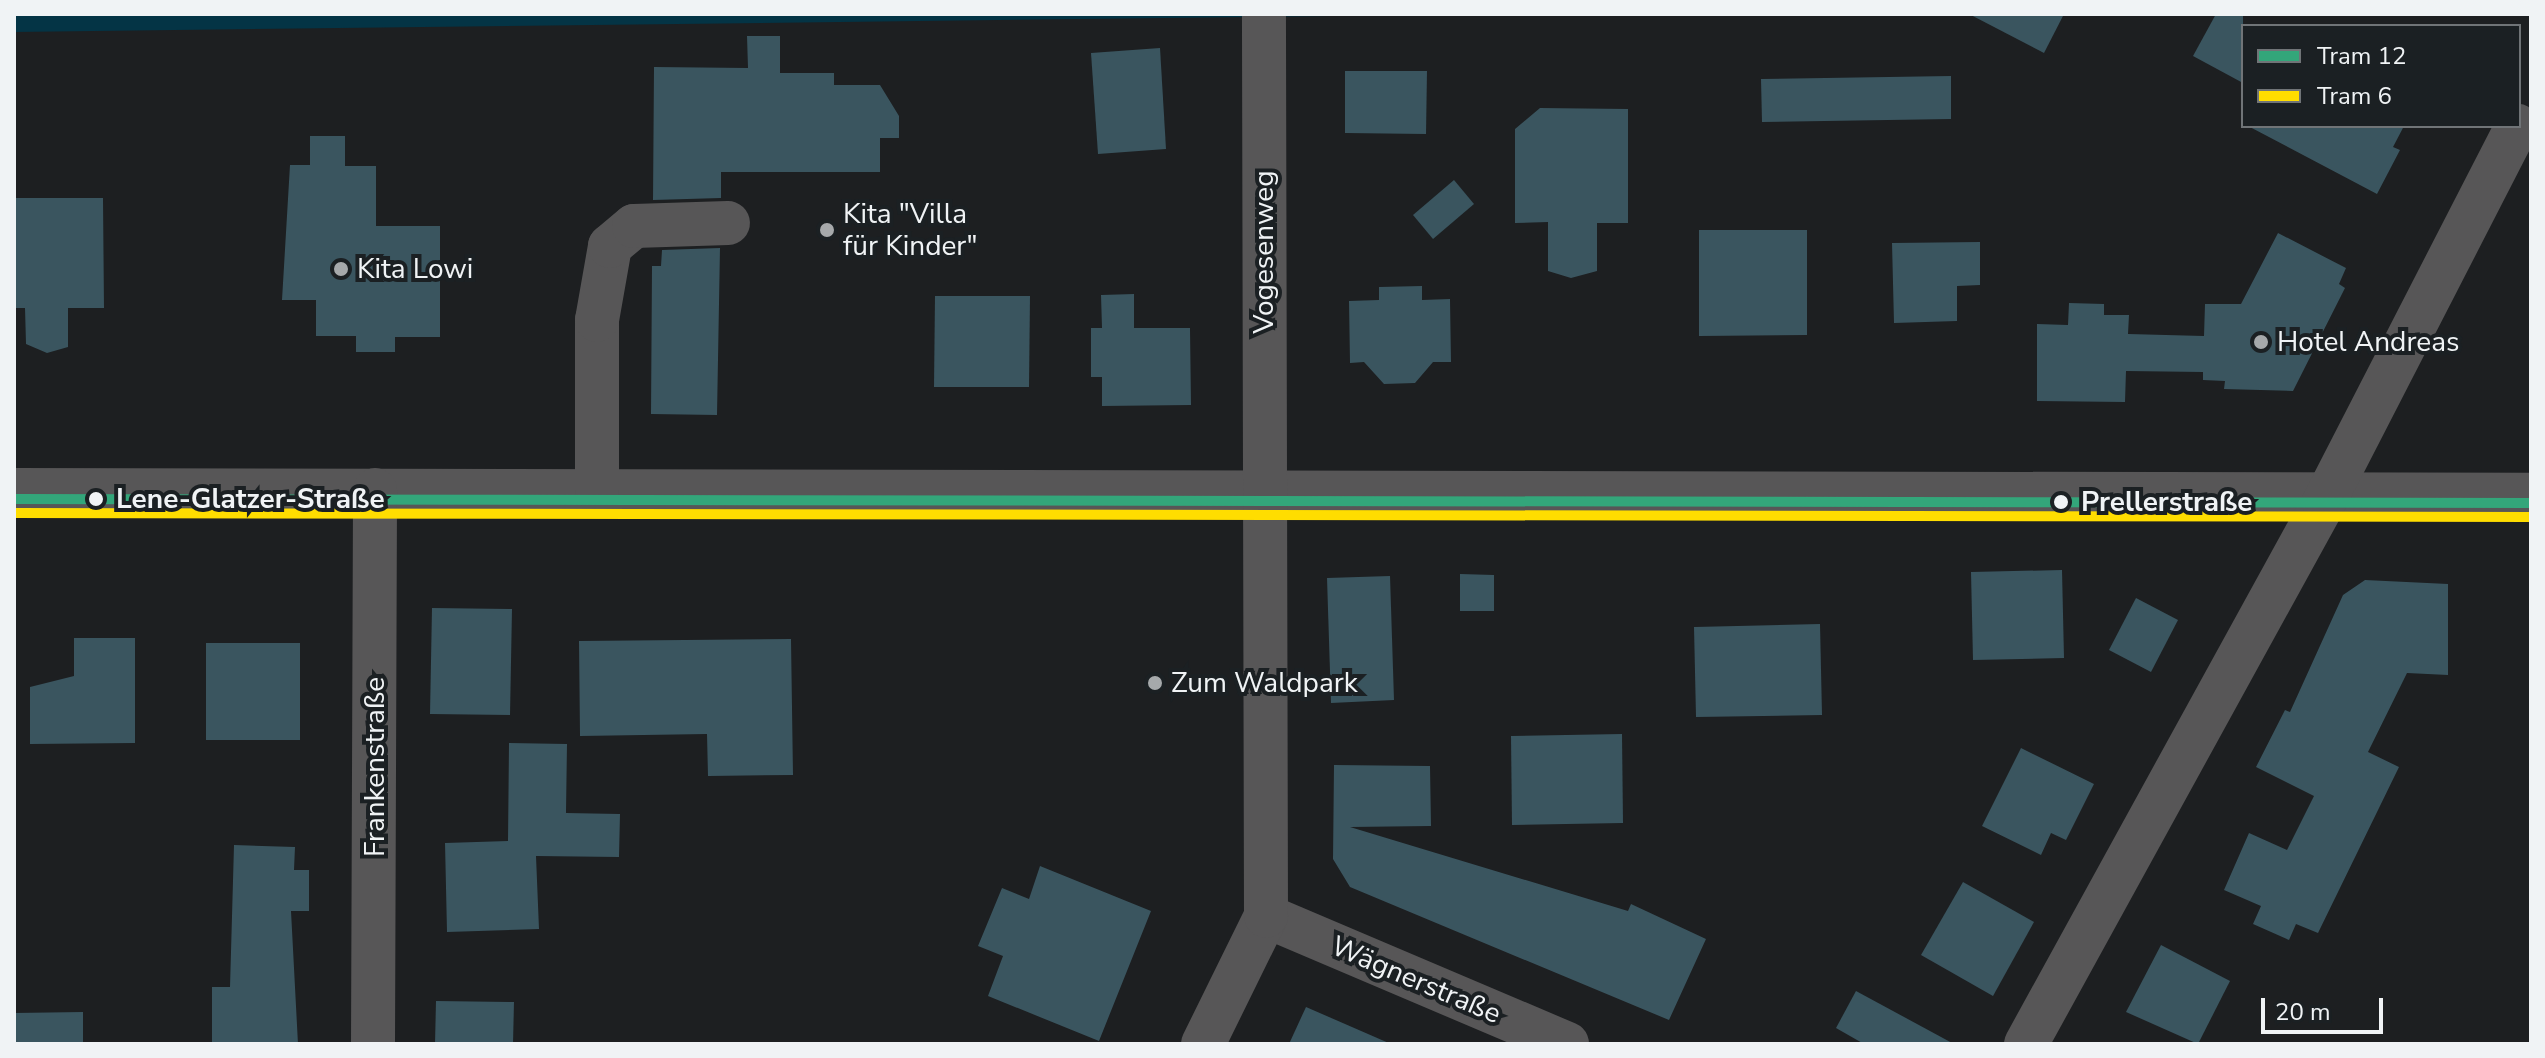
<!DOCTYPE html>
<html>
<head>
<meta charset="utf-8">
<style>
  body { margin:0 }
  #map { position:relative; width:2545px; height:1058px; overflow:hidden; background:#1d1f21; font-family:"Nunito Sans",sans-serif }
  div>[style] { position:absolute }
  .green>* { inset:0; background:#043445 }
  .building>* { inset:0; background:#3a555f }
  .minor>* { height:44px; margin:-22px; padding:0 22px; transform-origin:22px; border-radius:22px; background:#575657 }
  .tram-1>* { height:10px; margin:-5px; padding:0 5px; transform-origin:5px; border-radius:5px; background:#33a67a }
  .tram-2>* { height:10px; margin:-5px; padding:0 5px; transform-origin:5px; border-radius:5px; background:#fd0 }
  .dots>* { width:22px; height:22px; translate:-50% -50%; box-sizing:border-box; border:4px solid #1b2023; border-radius:50% }
  span { translate:-50% -50%; white-space:nowrap; text-align:center; line-height:1.15; -webkit-text-stroke:8px #1b2023; paint-order:stroke }
  .poi-label { font-size:28px; color:#f0f3f5 }
  .left { translate:0 -50%; text-align:left }
  .street-label { font-size:28px; color:#f0f3f5 }
  .stop-label { font-size:28px; color:#f0f3f5; font-weight:700 }
  .frame { position:absolute; inset:0; border:16px solid #f0f3f5; pointer-events:none }
  .legend { position:absolute; left:2241px; top:24px; width:280px; height:104px; box-sizing:border-box; background:#1b2023; border:2px solid #707477; margin:0; padding:10px 14px; list-style:none; font-size:24px; color:#f0f3f5 }
  .legend li { display:flex; align-items:center; gap:16px; height:40px }
  .legend b { width:40px; border:2px solid #707477 }
  .scale { position:absolute; left:2261px; top:998px; width:122px; height:36px; box-sizing:border-box; border:4px solid #f0f3f5; border-top:0; padding-left:10px; font-size:24px; line-height:28px; white-space:nowrap; color:#f0f3f5; -webkit-text-stroke:6px #1b2023; paint-order:stroke }
</style>
</head>
<body>
<div id="map">
  <div class="green">
    <div style="clip-path:polygon(14px 14px,1496px 14px,14px 32px)"></div>
  </div>
  <div class="building">
    <div style="clip-path:polygon(1969px 14px,2064px 14px,2044px 53px)"></div>
    <div style="clip-path:polygon(2216px 14px,2243px 14px,2243px 83px,2193px 56px)"></div>
    <div style="clip-path:polygon(747px 36px,780px 36px,780px 73px,834px 73px,834px 85px,880px 85px,899px 116px,899px 138px,880px 138px,880px 172px,721px 172px,721px 198px,653px 200px,654px 67px,748px 68px)"></div>
    <div style="clip-path:polygon(1160px 48px,1166px 149px,1098px 154px,1091px 53px)"></div>
    <div style="clip-path:polygon(1345px 71px,1427px 71px,1426px 134px,1345px 133px)"></div>
    <div style="clip-path:polygon(1951px 76px,1951px 119px,1762px 122px,1761px 79px)"></div>
    <div style="clip-path:polygon(1540px 108px,1628px 109px,1628px 223px,1597px 223px,1597px 271px,1571px 278px,1548px 271px,1548px 222px,1515px 223px,1515px 129px)"></div>
    <div style="clip-path:polygon(2248px 126px,2404px 126px,2393px 147px,2400px 150px,2377px 194px)"></div>
    <div style="clip-path:polygon(310px 136px,345px 136px,345px 166px,376px 166px,376px 226px,440px 226px,440px 337px,395px 337px,395px 352px,356px 352px,356px 336px,316px 336px,316px 300px,282px 300px,290px 165px,310px 165px)"></div>
    <div style="clip-path:polygon(1454px 180px,1474px 204px,1433px 239px,1413px 215px)"></div>
    <div style="clip-path:polygon(14px 198px,103px 198px,104px 308px,68px 308px,68px 347px,47px 353px,26px 344px,25px 308px,14px 308px)"></div>
    <div style="clip-path:polygon(1699px 230px,1807px 230px,1807px 335px,1699px 336px)"></div>
    <div style="clip-path:polygon(2278px 233px,2346px 268px,2339px 284px,2345px 288px,2293px 391px,2224px 389px,2225px 381px,2203px 380px,2203px 372px,2126px 371px,2125px 402px,2037px 401px,2037px 324px,2068px 325px,2069px 303px,2104px 304px,2104px 315px,2129px 315px,2128px 334px,2204px 336px,2205px 304px,2241px 304px)"></div>
    <div style="clip-path:polygon(1980px 242px,1980px 285px,1957px 286px,1957px 321px,1894px 323px,1892px 243px)"></div>
    <div style="clip-path:polygon(720px 248px,717px 415px,651px 414px,652px 266px,661px 266px,662px 250px)"></div>
    <div style="clip-path:polygon(1422px 286px,1422px 300px,1450px 299px,1451px 362px,1433px 362px,1415px 383px,1384px 384px,1364px 362px,1350px 363px,1349px 301px,1379px 300px,1379px 287px)"></div>
    <div style="clip-path:polygon(1134px 294px,1134px 328px,1190px 328px,1191px 405px,1102px 406px,1102px 377px,1091px 377px,1091px 328px,1102px 328px,1101px 295px)"></div>
    <div style="clip-path:polygon(935px 296px,1030px 296px,1029px 387px,934px 387px)"></div>
    <div style="clip-path:polygon(2062px 570px,2064px 658px,1973px 660px,1971px 572px)"></div>
    <div style="clip-path:polygon(1460px 574px,1494px 575px,1494px 611px,1460px 611px)"></div>
    <div style="clip-path:polygon(1390px 576px,1394px 700px,1331px 703px,1327px 578px)"></div>
    <div style="clip-path:polygon(2365px 580px,2448px 584px,2448px 675px,2407px 673px,2368px 752px,2399px 767px,2318px 933px,2296px 924px,2289px 940px,2253px 924px,2261px 906px,2224px 890px,2249px 833px,2287px 850px,2314px 796px,2256px 767px,2285px 710px,2290px 712px,2343px 595px)"></div>
    <div style="clip-path:polygon(2136px 598px,2178px 620px,2151px 672px,2109px 650px)"></div>
    <div style="clip-path:polygon(432px 608px,512px 609px,510px 715px,430px 714px)"></div>
    <div style="clip-path:polygon(1820px 624px,1822px 715px,1696px 717px,1694px 627px)"></div>
    <div style="clip-path:polygon(74px 638px,135px 638px,135px 743px,30px 744px,30px 687px,74px 676px)"></div>
    <div style="clip-path:polygon(791px 639px,793px 775px,708px 776px,707px 734px,580px 736px,579px 641px)"></div>
    <div style="clip-path:polygon(206px 643px,300px 643px,300px 740px,206px 740px)"></div>
    <div style="clip-path:polygon(1622px 734px,1623px 823px,1512px 825px,1511px 736px)"></div>
    <div style="clip-path:polygon(509px 743px,567px 744px,566px 813px,620px 814px,619px 857px,536px 856px,539px 929px,447px 932px,445px 843px,508px 841px)"></div>
    <div style="clip-path:polygon(2021px 748px,2094px 784px,2066px 840px,2051px 833px,2041px 855px,1982px 826px)"></div>
    <div style="clip-path:polygon(1334px 765px,1430px 766px,1431px 826px,1350px 827px,1628px 911px,1631px 904px,1706px 939px,1669px 1020px,1350px 887px,1333px 859px)"></div>
    <div style="clip-path:polygon(234px 845px,295px 847px,294px 870px,309px 870px,309px 911px,291px 911px,298px 1044px,212px 1044px,212px 987px,230px 987px)"></div>
    <div style="clip-path:polygon(1040px 866px,1151px 911px,1099px 1041px,988px 996px,1003px 956px,978px 946px,1002px 888px,1029px 899px)"></div>
    <div style="clip-path:polygon(1963px 882px,2034px 922px,1993px 996px,1921px 955px)"></div>
    <div style="clip-path:polygon(2161px 945px,2230px 981px,2198px 1044px,2126px 1012px)"></div>
    <div style="clip-path:polygon(1856px 991px,1954px 1044px,1864px 1044px,1836px 1028px)"></div>
    <div style="clip-path:polygon(436px 1001px,514px 1002px,513px 1044px,435px 1044px)"></div>
    <div style="clip-path:polygon(1306px 1007px,1391px 1044px,1289px 1044px)"></div>
    <div style="clip-path:polygon(83px 1012px,83px 1044px,14px 1044px,14px 1013px)"></div>
  </div>
  <div class="minor">
    <div style="left:14px;top:490px;width:2517px;rotate:0.11deg"></div>
    <div style="left:597px;top:490px;width:170px;rotate:-90deg"></div>
    <div style="left:597px;top:320px;width:75px;rotate:-80deg"></div>
    <div style="left:610px;top:246px;width:31px;rotate:-40deg"></div>
    <div style="left:634px;top:226px;width:94px;rotate:-1.8deg"></div>
    <div style="left:1266px;top:916px;width:327px;rotate:23deg"></div>
    <div style="left:373px;top:1044px;width:554px;rotate:-89.79deg"></div>
    <div style="left:1203px;top:1044px;width:143px;rotate:-63.8deg"></div>
    <div style="left:1266px;top:916px;width:902px;rotate:-90.13deg"></div>
    <div style="left:2026px;top:1044px;width:619px;rotate:-61.2deg"></div>
    <div style="left:2324px;top:502px;width:423px;rotate:-62.8deg"></div>
  </div>
  <div class="tram-1">
    <div style="left:14px;top:499px;width:2517px;rotate:0.09deg"></div>
  </div>
  <div class="tram-2">
    <div style="left:14px;top:513px;width:2517px;rotate:0.09deg"></div>
  </div>
  <div class="dots">
    <div style="left:827px;top:230px;background:#a6a9ab"></div>
    <div style="left:341px;top:269px;background:#a6a9ab"></div>
    <div style="left:2261px;top:342px;background:#a6a9ab"></div>
    <div style="left:96px;top:499px;background:#f0f3f5"></div>
    <div style="left:2061px;top:502px;background:#f0f3f5"></div>
    <div style="left:1155px;top:683px;background:#a6a9ab"></div>
  </div>
  <div class="poi-label">
    <span class="left" style="left:843px;top:230px">Kita "Villa<br>für Kinder"</span>
    <span class="left" style="left:357px;top:269px">Kita Lowi</span>
    <span class="left" style="left:2277px;top:342px">Hotel Andreas</span>
    <span class="left" style="left:1171px;top:683px">Zum Waldpark</span>
  </div>
  <div class="street-label">
    <span style="left:1264px;top:252px;rotate:-90deg">Vogesenweg</span>
    <span style="left:375px;top:767px;rotate:-90deg">Frankenstraße</span>
    <span style="left:1416px;top:980px;rotate:23deg">Wägnerstraße</span>
  </div>
  <div class="stop-label">
    <span class="left" style="left:116px;top:499px">Lene-Glatzer-Straße</span>
    <span class="left" style="left:2081px;top:502px">Prellerstraße</span>
  </div>
  <div class="frame"></div>
  <ul class="legend">
  <li><b style="height:10px;background:#33a67a"></b>Tram 12</li>
  <li><b style="height:10px;background:#fd0"></b>Tram 6</li>
  </ul>
  <div class="scale">20 m</div>
</div>
</body>
</html>
